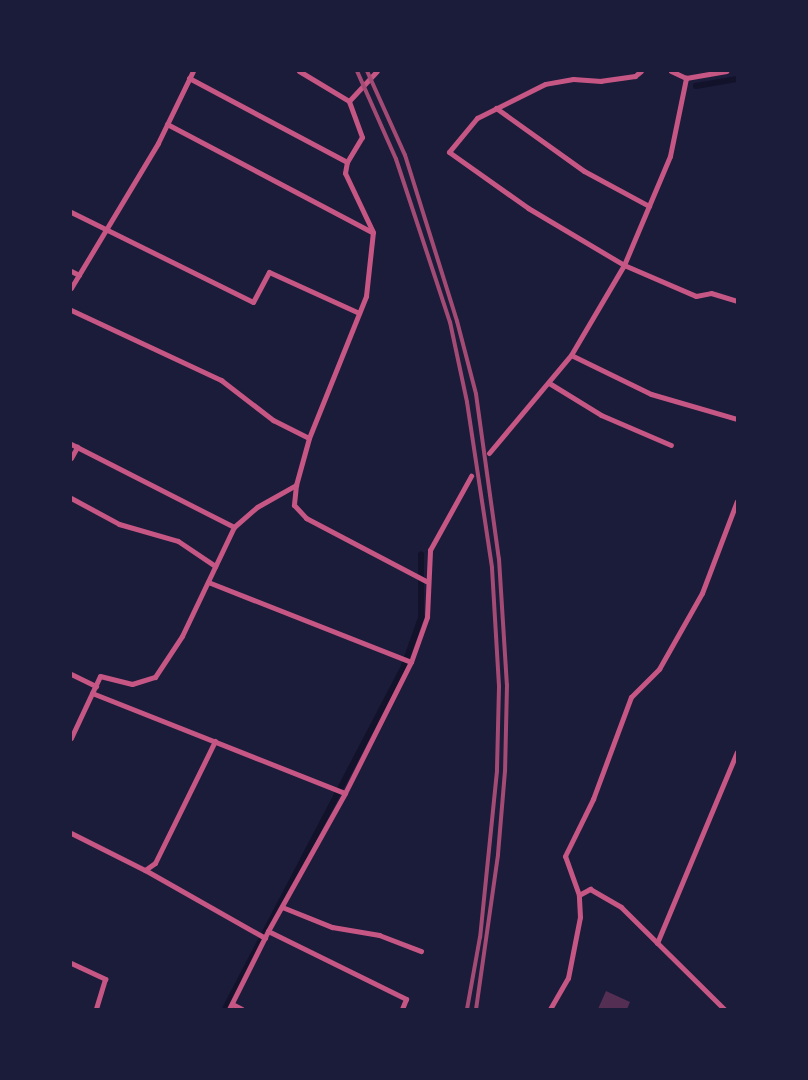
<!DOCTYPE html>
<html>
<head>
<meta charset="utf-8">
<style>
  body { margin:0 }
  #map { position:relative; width:808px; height:1080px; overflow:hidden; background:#1b1b3a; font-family:"Sofia Sans Condensed",sans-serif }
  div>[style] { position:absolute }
  .stream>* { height:5.5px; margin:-2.75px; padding:0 2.75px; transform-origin:2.75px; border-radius:2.75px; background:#12122b }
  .building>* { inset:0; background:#542f53 }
  .minor>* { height:5px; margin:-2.5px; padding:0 2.5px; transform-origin:2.5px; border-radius:2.5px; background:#c65784 }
  .rail>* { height:4px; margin:-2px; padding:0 2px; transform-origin:2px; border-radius:2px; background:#a44b75 }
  span { translate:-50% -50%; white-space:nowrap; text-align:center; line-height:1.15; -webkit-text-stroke:4.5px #1b1b3a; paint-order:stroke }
  .frame { position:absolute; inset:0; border:72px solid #1b1b3a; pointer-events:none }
</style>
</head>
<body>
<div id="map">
  <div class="stream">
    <div style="left:696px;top:86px;width:42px;rotate:-9.7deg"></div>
    <div style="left:225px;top:1009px;width:387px;rotate:-62.4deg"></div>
    <div style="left:404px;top:666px;width:51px;rotate:-70.5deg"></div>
    <div style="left:421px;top:618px;width:63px;rotate:-90deg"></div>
  </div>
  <div class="building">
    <div style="clip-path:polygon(606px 991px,630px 1002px,627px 1009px,598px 1009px)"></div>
  </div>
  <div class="minor">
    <div style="left:299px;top:71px;width:58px;rotate:31deg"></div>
    <div style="left:641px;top:71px;width:8px;rotate:140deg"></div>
    <div style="left:635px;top:76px;width:34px;rotate:172deg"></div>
    <div style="left:601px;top:81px;width:28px;rotate:-176deg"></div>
    <div style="left:573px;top:79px;width:28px;rotate:170deg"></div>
    <div style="left:545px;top:84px;width:76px;rotate:153.4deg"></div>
    <div style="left:477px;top:118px;width:44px;rotate:129.5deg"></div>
    <div style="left:449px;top:152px;width:97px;rotate:35.3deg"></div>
    <div style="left:528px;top:208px;width:112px;rotate:30.7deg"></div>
    <div style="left:624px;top:265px;width:78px;rotate:23.3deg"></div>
    <div style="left:696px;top:296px;width:15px;rotate:-11deg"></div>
    <div style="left:711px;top:293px;width:27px;rotate:17deg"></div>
    <div style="left:671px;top:71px;width:17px;rotate:25deg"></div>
    <div style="left:686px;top:78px;width:41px;rotate:-9.9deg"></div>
    <div style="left:189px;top:78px;width:179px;rotate:28deg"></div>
    <div style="left:496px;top:108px;width:108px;rotate:35.6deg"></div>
    <div style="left:584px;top:171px;width:74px;rotate:28.3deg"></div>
    <div style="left:167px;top:124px;width:232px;rotate:27.8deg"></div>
    <div style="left:71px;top:212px;width:203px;rotate:26.3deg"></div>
    <div style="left:253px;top:302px;width:34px;rotate:-62deg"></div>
    <div style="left:269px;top:272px;width:99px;rotate:24.5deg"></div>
    <div style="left:71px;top:271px;width:9px;rotate:27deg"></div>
    <div style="left:71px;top:288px;width:169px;rotate:-59deg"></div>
    <div style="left:158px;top:143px;width:80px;rotate:-64.1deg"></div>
    <div style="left:71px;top:310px;width:166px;rotate:25deg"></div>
    <div style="left:221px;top:380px;width:66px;rotate:37.6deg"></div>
    <div style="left:273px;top:420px;width:40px;rotate:26.6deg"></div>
    <div style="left:571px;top:355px;width:89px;rotate:26deg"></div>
    <div style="left:651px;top:394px;width:90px;rotate:16.2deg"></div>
    <div style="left:549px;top:383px;width:61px;rotate:31.6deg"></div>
    <div style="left:601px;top:415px;width:76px;rotate:23.2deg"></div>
    <div style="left:71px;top:444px;width:183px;rotate:27deg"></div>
    <div style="left:489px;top:453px;width:128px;rotate:-50.1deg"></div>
    <div style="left:571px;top:355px;width:104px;rotate:-59.5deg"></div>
    <div style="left:624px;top:265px;width:118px;rotate:-67.1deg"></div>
    <div style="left:670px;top:156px;width:80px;rotate:-78.4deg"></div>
    <div style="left:71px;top:458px;width:13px;rotate:-61deg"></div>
    <div style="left:296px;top:485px;width:49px;rotate:-74.5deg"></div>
    <div style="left:309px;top:438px;width:153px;rotate:-68.1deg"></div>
    <div style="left:366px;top:296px;width:64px;rotate:-83.8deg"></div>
    <div style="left:373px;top:232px;width:65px;rotate:-115.4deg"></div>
    <div style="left:345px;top:173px;width:11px;rotate:-80deg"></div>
    <div style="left:347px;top:162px;width:29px;rotate:-59deg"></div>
    <div style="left:362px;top:137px;width:38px;rotate:-110deg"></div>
    <div style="left:349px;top:101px;width:41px;rotate:-47deg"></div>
    <div style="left:71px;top:498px;width:55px;rotate:28.4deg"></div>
    <div style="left:119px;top:524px;width:61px;rotate:16.1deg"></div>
    <div style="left:178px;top:541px;width:45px;rotate:34deg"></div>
    <div style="left:208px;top:582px;width:218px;rotate:21.5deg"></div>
    <div style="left:71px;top:674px;width:28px;rotate:26deg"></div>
    <div style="left:92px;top:693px;width:272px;rotate:21.6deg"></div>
    <div style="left:71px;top:738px;width:68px;rotate:-64.9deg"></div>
    <div style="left:100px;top:676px;width:33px;rotate:14deg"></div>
    <div style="left:132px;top:684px;width:24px;rotate:-17deg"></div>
    <div style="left:155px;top:677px;width:49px;rotate:-56.6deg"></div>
    <div style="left:182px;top:636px;width:121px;rotate:-64.5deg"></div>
    <div style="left:234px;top:527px;width:30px;rotate:-41deg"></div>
    <div style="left:257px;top:507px;width:45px;rotate:-29.4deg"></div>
    <div style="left:296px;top:485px;width:20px;rotate:96deg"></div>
    <div style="left:294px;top:505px;width:18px;rotate:47deg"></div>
    <div style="left:306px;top:518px;width:136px;rotate:27.7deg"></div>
    <div style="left:71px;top:833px;width:83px;rotate:26.6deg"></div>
    <div style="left:145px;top:870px;width:12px;rotate:-35deg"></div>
    <div style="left:155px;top:863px;width:136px;rotate:-63.8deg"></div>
    <div style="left:145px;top:870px;width:138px;rotate:29.5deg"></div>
    <div style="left:579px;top:895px;width:13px;rotate:-29deg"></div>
    <div style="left:590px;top:889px;width:36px;rotate:30deg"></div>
    <div style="left:621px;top:907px;width:145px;rotate:44.7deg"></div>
    <div style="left:282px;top:907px;width:54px;rotate:21.8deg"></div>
    <div style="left:332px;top:927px;width:48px;rotate:9.7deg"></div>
    <div style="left:379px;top:935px;width:45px;rotate:20.9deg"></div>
    <div style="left:268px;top:931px;width:154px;rotate:26.2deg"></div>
    <div style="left:406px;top:999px;width:11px;rotate:112deg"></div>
    <div style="left:657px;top:943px;width:207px;rotate:-67.3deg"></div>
    <div style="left:71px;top:963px;width:38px;rotate:25deg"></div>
    <div style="left:105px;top:979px;width:31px;rotate:107deg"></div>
    <div style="left:232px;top:1004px;width:11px;rotate:27deg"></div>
    <div style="left:229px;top:1009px;width:87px;rotate:-63.4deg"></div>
    <div style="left:268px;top:931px;width:158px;rotate:-60.8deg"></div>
    <div style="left:345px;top:793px;width:147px;rotate:-63.3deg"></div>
    <div style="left:411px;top:662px;width:48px;rotate:-70.4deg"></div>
    <div style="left:427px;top:617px;width:67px;rotate:-87.4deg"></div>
    <div style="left:430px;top:550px;width:85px;rotate:-61deg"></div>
    <div style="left:550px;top:1009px;width:36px;rotate:-60deg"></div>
    <div style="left:568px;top:978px;width:62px;rotate:-78.9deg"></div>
    <div style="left:580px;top:917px;width:22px;rotate:-93deg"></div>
    <div style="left:579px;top:895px;width:41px;rotate:-109.7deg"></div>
    <div style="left:565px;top:856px;width:64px;rotate:-63.8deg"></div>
    <div style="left:593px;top:799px;width:109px;rotate:-69.6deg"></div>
    <div style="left:631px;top:697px;width:40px;rotate:-45deg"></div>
    <div style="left:659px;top:669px;width:87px;rotate:-60.5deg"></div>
    <div style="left:702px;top:593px;width:98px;rotate:-69.2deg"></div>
  </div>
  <div class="rail">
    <div style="left:357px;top:71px;width:96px;rotate:66.1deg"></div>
    <div style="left:396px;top:159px;width:172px;rotate:71.7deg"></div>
    <div style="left:450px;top:322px;width:82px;rotate:78deg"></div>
    <div style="left:467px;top:402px;width:168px;rotate:81.4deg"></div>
    <div style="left:492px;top:568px;width:119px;rotate:86.6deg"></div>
    <div style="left:499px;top:687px;width:84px;rotate:91.4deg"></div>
    <div style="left:497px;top:771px;width:167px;rotate:95.8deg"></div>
    <div style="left:480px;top:937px;width:73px;rotate:100.2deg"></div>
    <div style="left:367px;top:71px;width:92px;rotate:65.7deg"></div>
    <div style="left:405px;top:155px;width:174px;rotate:72.6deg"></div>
    <div style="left:457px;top:321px;width:75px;rotate:75.4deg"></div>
    <div style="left:476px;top:394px;width:167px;rotate:82.1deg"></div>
    <div style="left:499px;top:559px;width:126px;rotate:86.4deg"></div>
    <div style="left:507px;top:685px;width:86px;rotate:91.3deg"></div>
    <div style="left:505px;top:771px;width:84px;rotate:94.8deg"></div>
    <div style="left:498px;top:855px;width:156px;rotate:98.1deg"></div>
  </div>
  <div class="frame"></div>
</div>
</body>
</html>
